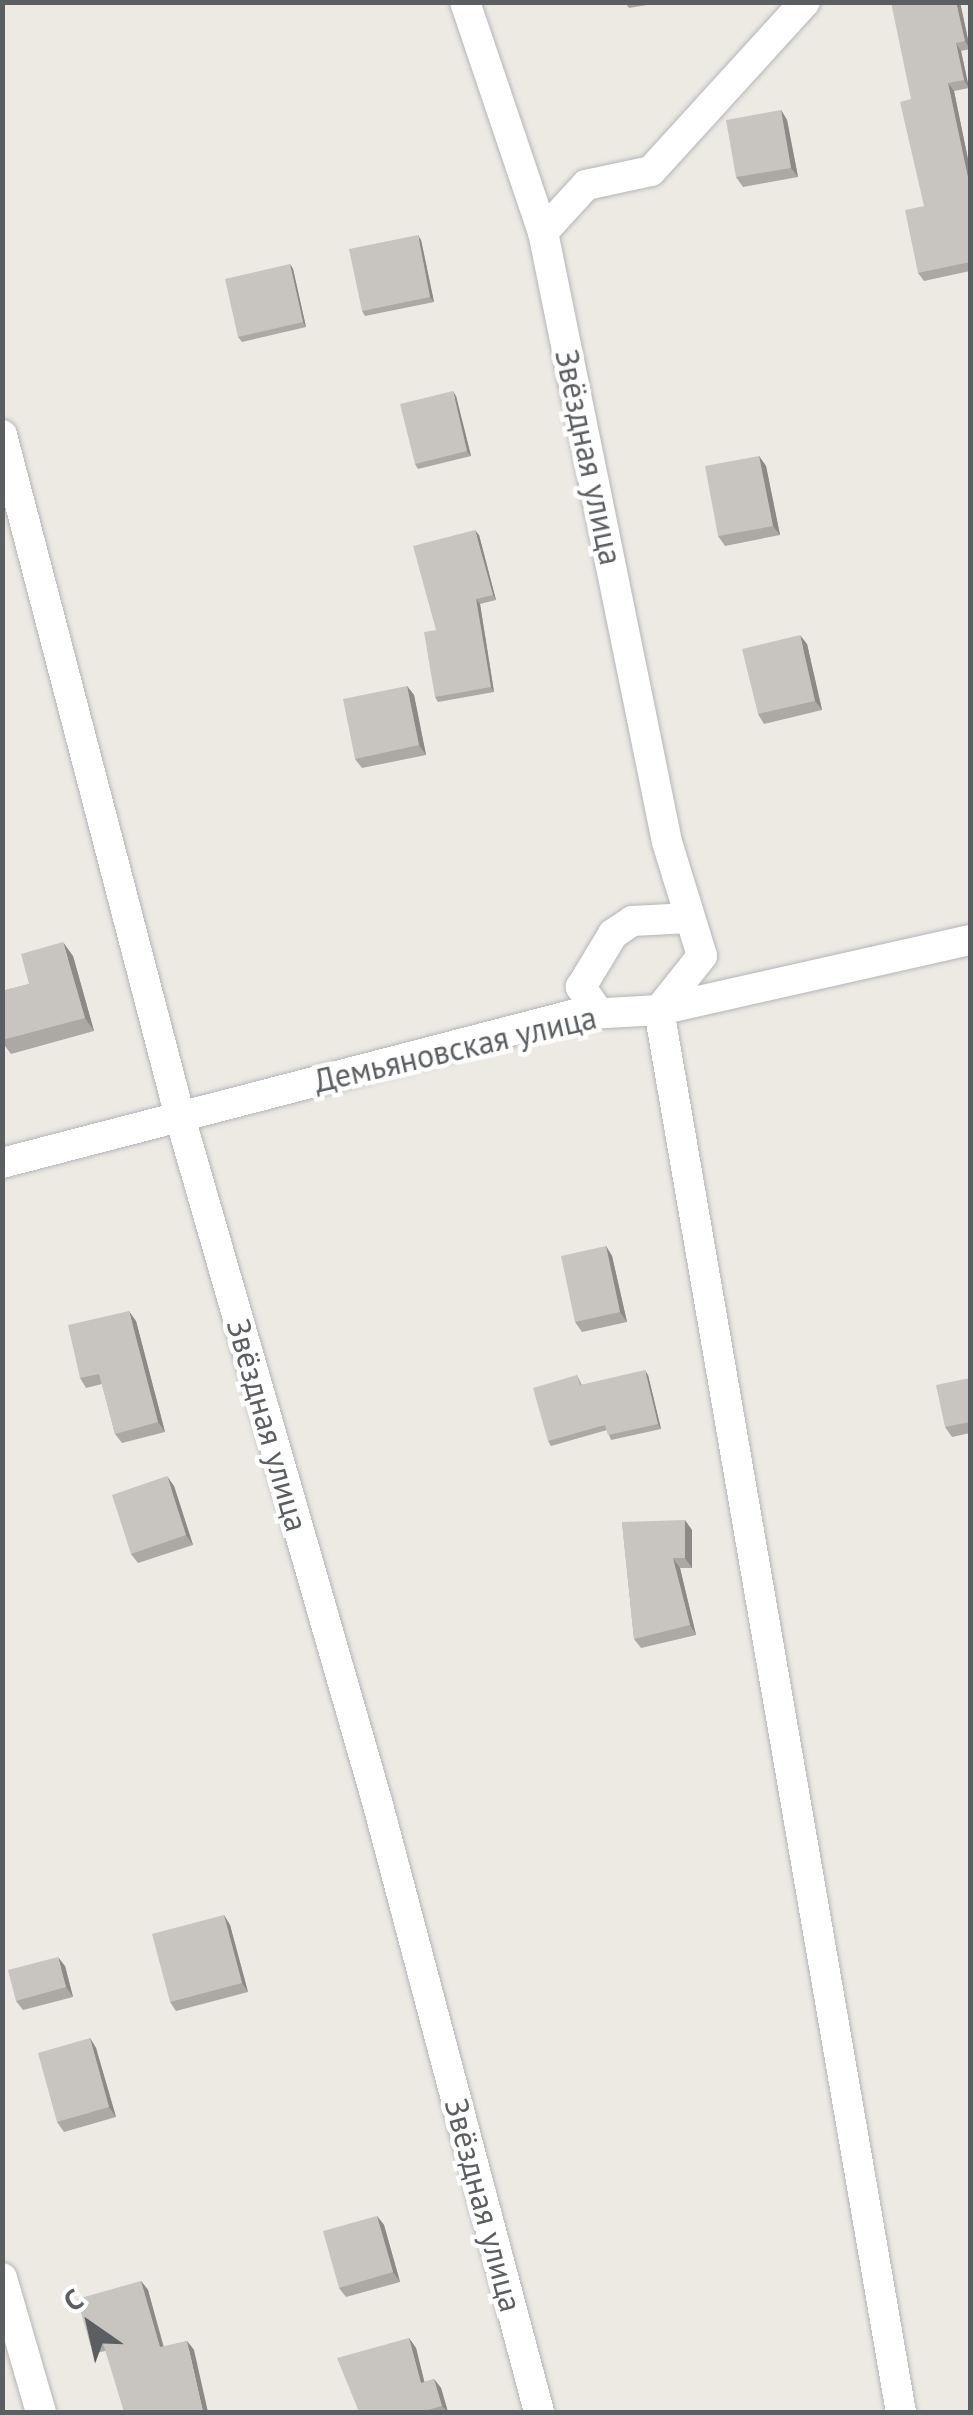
<!DOCTYPE html>
<html>
<head>
<meta charset="utf-8">
<style>
  body { margin:0 }
  #map { position:relative; width:973px; height:2415px; overflow:hidden; background:#edeae3; font-family:"PT Sans",sans-serif }
  div>[style] { position:absolute }
  .roads { filter:drop-shadow(0 0 2px #b3b6b9) drop-shadow(0 0 2px #b3b6b9) }
  .minor>* { height:30px; margin:-15px; padding:0 15px; transform-origin:15px; border-radius:15px; background:#fff }
  .wall>* { inset:0; background:#aca9a5 }
  .shaded-wall>* { inset:0; background:#8c8a86 }
  .building>* { inset:0; background:#c8c5c0 }
  span { translate:-50% -50%; white-space:nowrap; text-align:center; line-height:1.15; -webkit-text-stroke:9px #fff; paint-order:stroke }
  .street-label { font-size:32px; color:#5b5f62 }
  .frame { position:absolute; inset:0; border:5px solid #5b5f62; pointer-events:none }
  .north { position:absolute; left:40px; top:2275px; width:100px; height:100px; -webkit-text-stroke:8px #fff; paint-order:stroke; rotate:326deg; font-size:28px; font-weight:700; line-height:40px; text-align:center; color:#5b5f62 }
  .north::after { content:''; display:block; margin:auto; width:35px; height:45px; background:#5b5f62; clip-path:polygon(50% 0,100% 100%,50% 72%,0 100%) }
</style>
</head>
<body>
<div id="map">
  <div class="roads">
    <div class="minor">
      <div style="left:465px;top:2px;width:243px;rotate:71.3deg"></div>
      <div style="left:543px;top:232px;width:622px;rotate:78.51deg"></div>
      <div style="left:667px;top:842px;width:119px;rotate:72.9deg"></div>
      <div style="left:702px;top:956px;width:69px;rotate:128.5deg"></div>
      <div style="left:659px;top:1010px;width:1423px;rotate:80.21deg"></div>
      <div style="left:543px;top:232px;width:64px;rotate:-47.5deg"></div>
      <div style="left:586px;top:185px;width:66px;rotate:-12.2deg"></div>
      <div style="left:651px;top:171px;width:229px;rotate:-47.7deg"></div>
      <div style="left:2px;top:435px;width:705px;rotate:75.37deg"></div>
      <div style="left:180px;top:1117px;width:716px;rotate:73.94deg"></div>
      <div style="left:378px;top:1805px;width:628px;rotate:75.14deg"></div>
      <div style="left:599px;top:1013px;width:32px;rotate:-125deg"></div>
      <div style="left:581px;top:987px;width:62px;rotate:-58.9deg"></div>
      <div style="left:613px;top:934px;width:23px;rotate:-34deg"></div>
      <div style="left:632px;top:921px;width:58px;rotate:-3deg"></div>
      <div style="left:2px;top:1163px;width:589px;rotate:-14.56deg"></div>
      <div style="left:572px;top:1015px;width:87px;rotate:-3.3deg"></div>
      <div style="left:659px;top:1010px;width:319px;rotate:-12.7deg"></div>
      <div style="left:2px;top:2278px;width:140px;rotate:73.8deg"></div>
    </div>
  </div>
  <div class="wall">
    <div style="clip-path:polygon(625px 2px,665px 2px,629px 8px)"></div>
    <div style="clip-path:polygon(960px 2px,970px 49px,961px 51px,969px 88px,954px 91px,970px 169px,970px 271px,924px 281px,918px 273px,924px 206px)"></div>
    <div style="clip-path:polygon(781px 110px,787px 120px,798px 177px,743px 187px,736px 177px)"></div>
    <div style="clip-path:polygon(421px 240px,434px 302px,365px 316px,362px 311px)"></div>
    <div style="clip-path:polygon(290px 264px,293px 269px,306px 327px,242px 342px,238px 337px)"></div>
    <div style="clip-path:polygon(456px 396px,471px 456px,418px 469px,415px 464px)"></div>
    <div style="clip-path:polygon(759px 456px,766px 466px,780px 535px,725px 546px,718px 536px)"></div>
    <div style="clip-path:polygon(479px 535px,496px 600px,480px 604px,494px 692px,438px 702px,435px 697px,436px 630px)"></div>
    <div style="clip-path:polygon(807px 644px,822px 710px,764px 724px,758px 714px)"></div>
    <div style="clip-path:polygon(407px 686px,414px 695px,426px 755px,362px 768px,355px 759px)"></div>
    <div style="clip-path:polygon(73px 956px,94px 1031px,11px 1054px,2px 1042px,2px 991px,29px 984px)"></div>
    <div style="clip-path:polygon(606px 1246px,612px 1256px,627px 1322px,582px 1332px,575px 1322px)"></div>
    <div style="clip-path:polygon(136px 1321px,165px 1432px,122px 1443px,115px 1434px,102px 1384px,86px 1388px,80px 1378px)"></div>
    <div style="clip-path:polygon(577px 1375px,582px 1385px,648px 1375px,661px 1429px,611px 1440px,607px 1430px,551px 1446px,548px 1441px)"></div>
    <div style="clip-path:polygon(970px 1378px,970px 1433px,952px 1437px,945px 1427px)"></div>
    <div style="clip-path:polygon(174px 1486px,193px 1545px,138px 1563px,131px 1554px)"></div>
    <div style="clip-path:polygon(622px 1522px,692px 1530px,692px 1568px,680px 1568px,696px 1635px,641px 1648px,634px 1639px)"></div>
    <div style="clip-path:polygon(224px 1915px,230px 1925px,248px 1992px,176px 2011px,170px 2002px)"></div>
    <div style="clip-path:polygon(65px 1966px,73px 1997px,23px 2010px,16px 2001px)"></div>
    <div style="clip-path:polygon(90px 2038px,96px 2048px,116px 2117px,64px 2132px,57px 2122px)"></div>
    <div style="clip-path:polygon(377px 2216px,384px 2225px,400px 2282px,346px 2297px,339px 2288px)"></div>
    <div style="clip-path:polygon(141px 2281px,148px 2290px,164px 2347px,187px 2341px,194px 2350px,105px 2351px,96px 2353px,90px 2344px)"></div>
    <div style="clip-path:polygon(409px 2338px,416px 2348px,424px 2382px,434px 2379px,441px 2388px,448px 2412px,359px 2412px)"></div>
  </div>
  <div class="shaded-wall">
    <div style="clip-path:polygon(956px 2px,960px 2px,970px 49px,965px 41px)"></div>
    <div style="clip-path:polygon(956px 43px,961px 51px,969px 88px,964px 80px)"></div>
    <div style="clip-path:polygon(948px 83px,954px 91px,970px 169px,970px 187px)"></div>
    <div style="clip-path:polygon(781px 110px,787px 120px,798px 177px,791px 168px)"></div>
    <div style="clip-path:polygon(418px 235px,421px 240px,434px 302px,430px 297px)"></div>
    <div style="clip-path:polygon(290px 264px,293px 269px,306px 327px,303px 322px)"></div>
    <div style="clip-path:polygon(453px 391px,456px 396px,471px 456px,467px 451px)"></div>
    <div style="clip-path:polygon(759px 456px,766px 466px,780px 535px,773px 526px)"></div>
    <div style="clip-path:polygon(475px 530px,479px 535px,496px 600px,493px 595px)"></div>
    <div style="clip-path:polygon(476px 599px,480px 604px,494px 692px,491px 687px)"></div>
    <div style="clip-path:polygon(800px 635px,807px 644px,822px 710px,815px 701px)"></div>
    <div style="clip-path:polygon(407px 686px,414px 695px,426px 755px,419px 745px)"></div>
    <div style="clip-path:polygon(63px 942px,73px 956px,94px 1031px,85px 1018px)"></div>
    <div style="clip-path:polygon(606px 1246px,612px 1256px,627px 1322px,620px 1312px)"></div>
    <div style="clip-path:polygon(129px 1311px,136px 1321px,165px 1432px,158px 1422px)"></div>
    <div style="clip-path:polygon(645px 1370px,648px 1375px,661px 1429px,658px 1424px)"></div>
    <div style="clip-path:polygon(167px 1476px,174px 1486px,193px 1545px,186px 1535px)"></div>
    <div style="clip-path:polygon(685px 1520px,692px 1530px,692px 1568px,685px 1558px)"></div>
    <div style="clip-path:polygon(673px 1558px,680px 1568px,696px 1635px,690px 1625px)"></div>
    <div style="clip-path:polygon(224px 1915px,230px 1925px,248px 1992px,242px 1983px)"></div>
    <div style="clip-path:polygon(58px 1957px,65px 1966px,73px 1997px,66px 1987px)"></div>
    <div style="clip-path:polygon(90px 2038px,96px 2048px,116px 2117px,109px 2107px)"></div>
    <div style="clip-path:polygon(377px 2216px,384px 2225px,400px 2282px,393px 2272px)"></div>
    <div style="clip-path:polygon(141px 2281px,148px 2290px,166px 2357px,160px 2347px)"></div>
    <div style="clip-path:polygon(409px 2338px,416px 2348px,427px 2392px,421px 2383px)"></div>
    <div style="clip-path:polygon(187px 2341px,194px 2350px,208px 2412px,203px 2412px)"></div>
    <div style="clip-path:polygon(434px 2379px,441px 2388px,448px 2412px,442px 2406px)"></div>
  </div>
  <div class="building">
    <div style="clip-path:polygon(891px 2px,956px 2px,965px 41px,956px 43px,964px 80px,948px 83px,970px 187px,970px 262px,918px 273px,905px 210px,924px 206px,900px 102px,911px 99px)"></div>
    <div style="clip-path:polygon(781px 110px,791px 168px,736px 177px,726px 120px)"></div>
    <div style="clip-path:polygon(418px 235px,430px 297px,362px 311px,349px 249px)"></div>
    <div style="clip-path:polygon(290px 264px,303px 322px,238px 337px,225px 279px)"></div>
    <div style="clip-path:polygon(453px 391px,467px 451px,415px 464px,400px 404px)"></div>
    <div style="clip-path:polygon(759px 456px,773px 526px,718px 536px,705px 466px)"></div>
    <div style="clip-path:polygon(475px 530px,493px 595px,476px 599px,491px 687px,435px 697px,424px 632px,436px 630px,413px 546px)"></div>
    <div style="clip-path:polygon(800px 635px,815px 701px,758px 714px,742px 649px)"></div>
    <div style="clip-path:polygon(407px 686px,419px 745px,355px 759px,343px 699px)"></div>
    <div style="clip-path:polygon(63px 942px,85px 1018px,2px 1040px,2px 991px,29px 984px,21px 954px)"></div>
    <div style="clip-path:polygon(606px 1246px,620px 1312px,575px 1322px,561px 1256px)"></div>
    <div style="clip-path:polygon(129px 1311px,158px 1422px,115px 1434px,99px 1374px,80px 1378px,68px 1325px)"></div>
    <div style="clip-path:polygon(645px 1370px,658px 1424px,608px 1435px,605px 1425px,548px 1441px,533px 1388px,577px 1375px,580px 1385px)"></div>
    <div style="clip-path:polygon(970px 1378px,970px 1422px,945px 1427px,936px 1385px)"></div>
    <div style="clip-path:polygon(167px 1476px,186px 1535px,131px 1554px,112px 1495px)"></div>
    <div style="clip-path:polygon(685px 1520px,685px 1558px,673px 1558px,690px 1625px,634px 1639px,622px 1522px)"></div>
    <div style="clip-path:polygon(224px 1915px,242px 1983px,170px 2002px,152px 1934px)"></div>
    <div style="clip-path:polygon(58px 1957px,66px 1987px,16px 2001px,8px 1970px)"></div>
    <div style="clip-path:polygon(90px 2038px,109px 2107px,57px 2122px,38px 2053px)"></div>
    <div style="clip-path:polygon(377px 2216px,393px 2272px,339px 2288px,323px 2231px)"></div>
    <div style="clip-path:polygon(141px 2281px,160px 2347px,187px 2341px,203px 2412px,124px 2412px,102px 2340px,90px 2344px,77px 2299px)"></div>
    <div style="clip-path:polygon(409px 2338px,421px 2383px,434px 2379px,442px 2406px,420px 2412px,359px 2412px,337px 2358px)"></div>
  </div>
  <div class="street-label">
    <span style="left:589px;top:457px;rotate:78deg">Звёздная улица</span>
    <span style="left:455px;top:1049px;rotate:-13deg">Демьяновская улица</span>
    <span style="left:268px;top:1425px;rotate:74deg">Звёздная улица</span>
    <span style="left:484px;top:2205px;rotate:75deg">Звёздная улица</span>
  </div>
  <div class="frame"></div>
  <div class="north">С</div>
</div>
</body>
</html>
